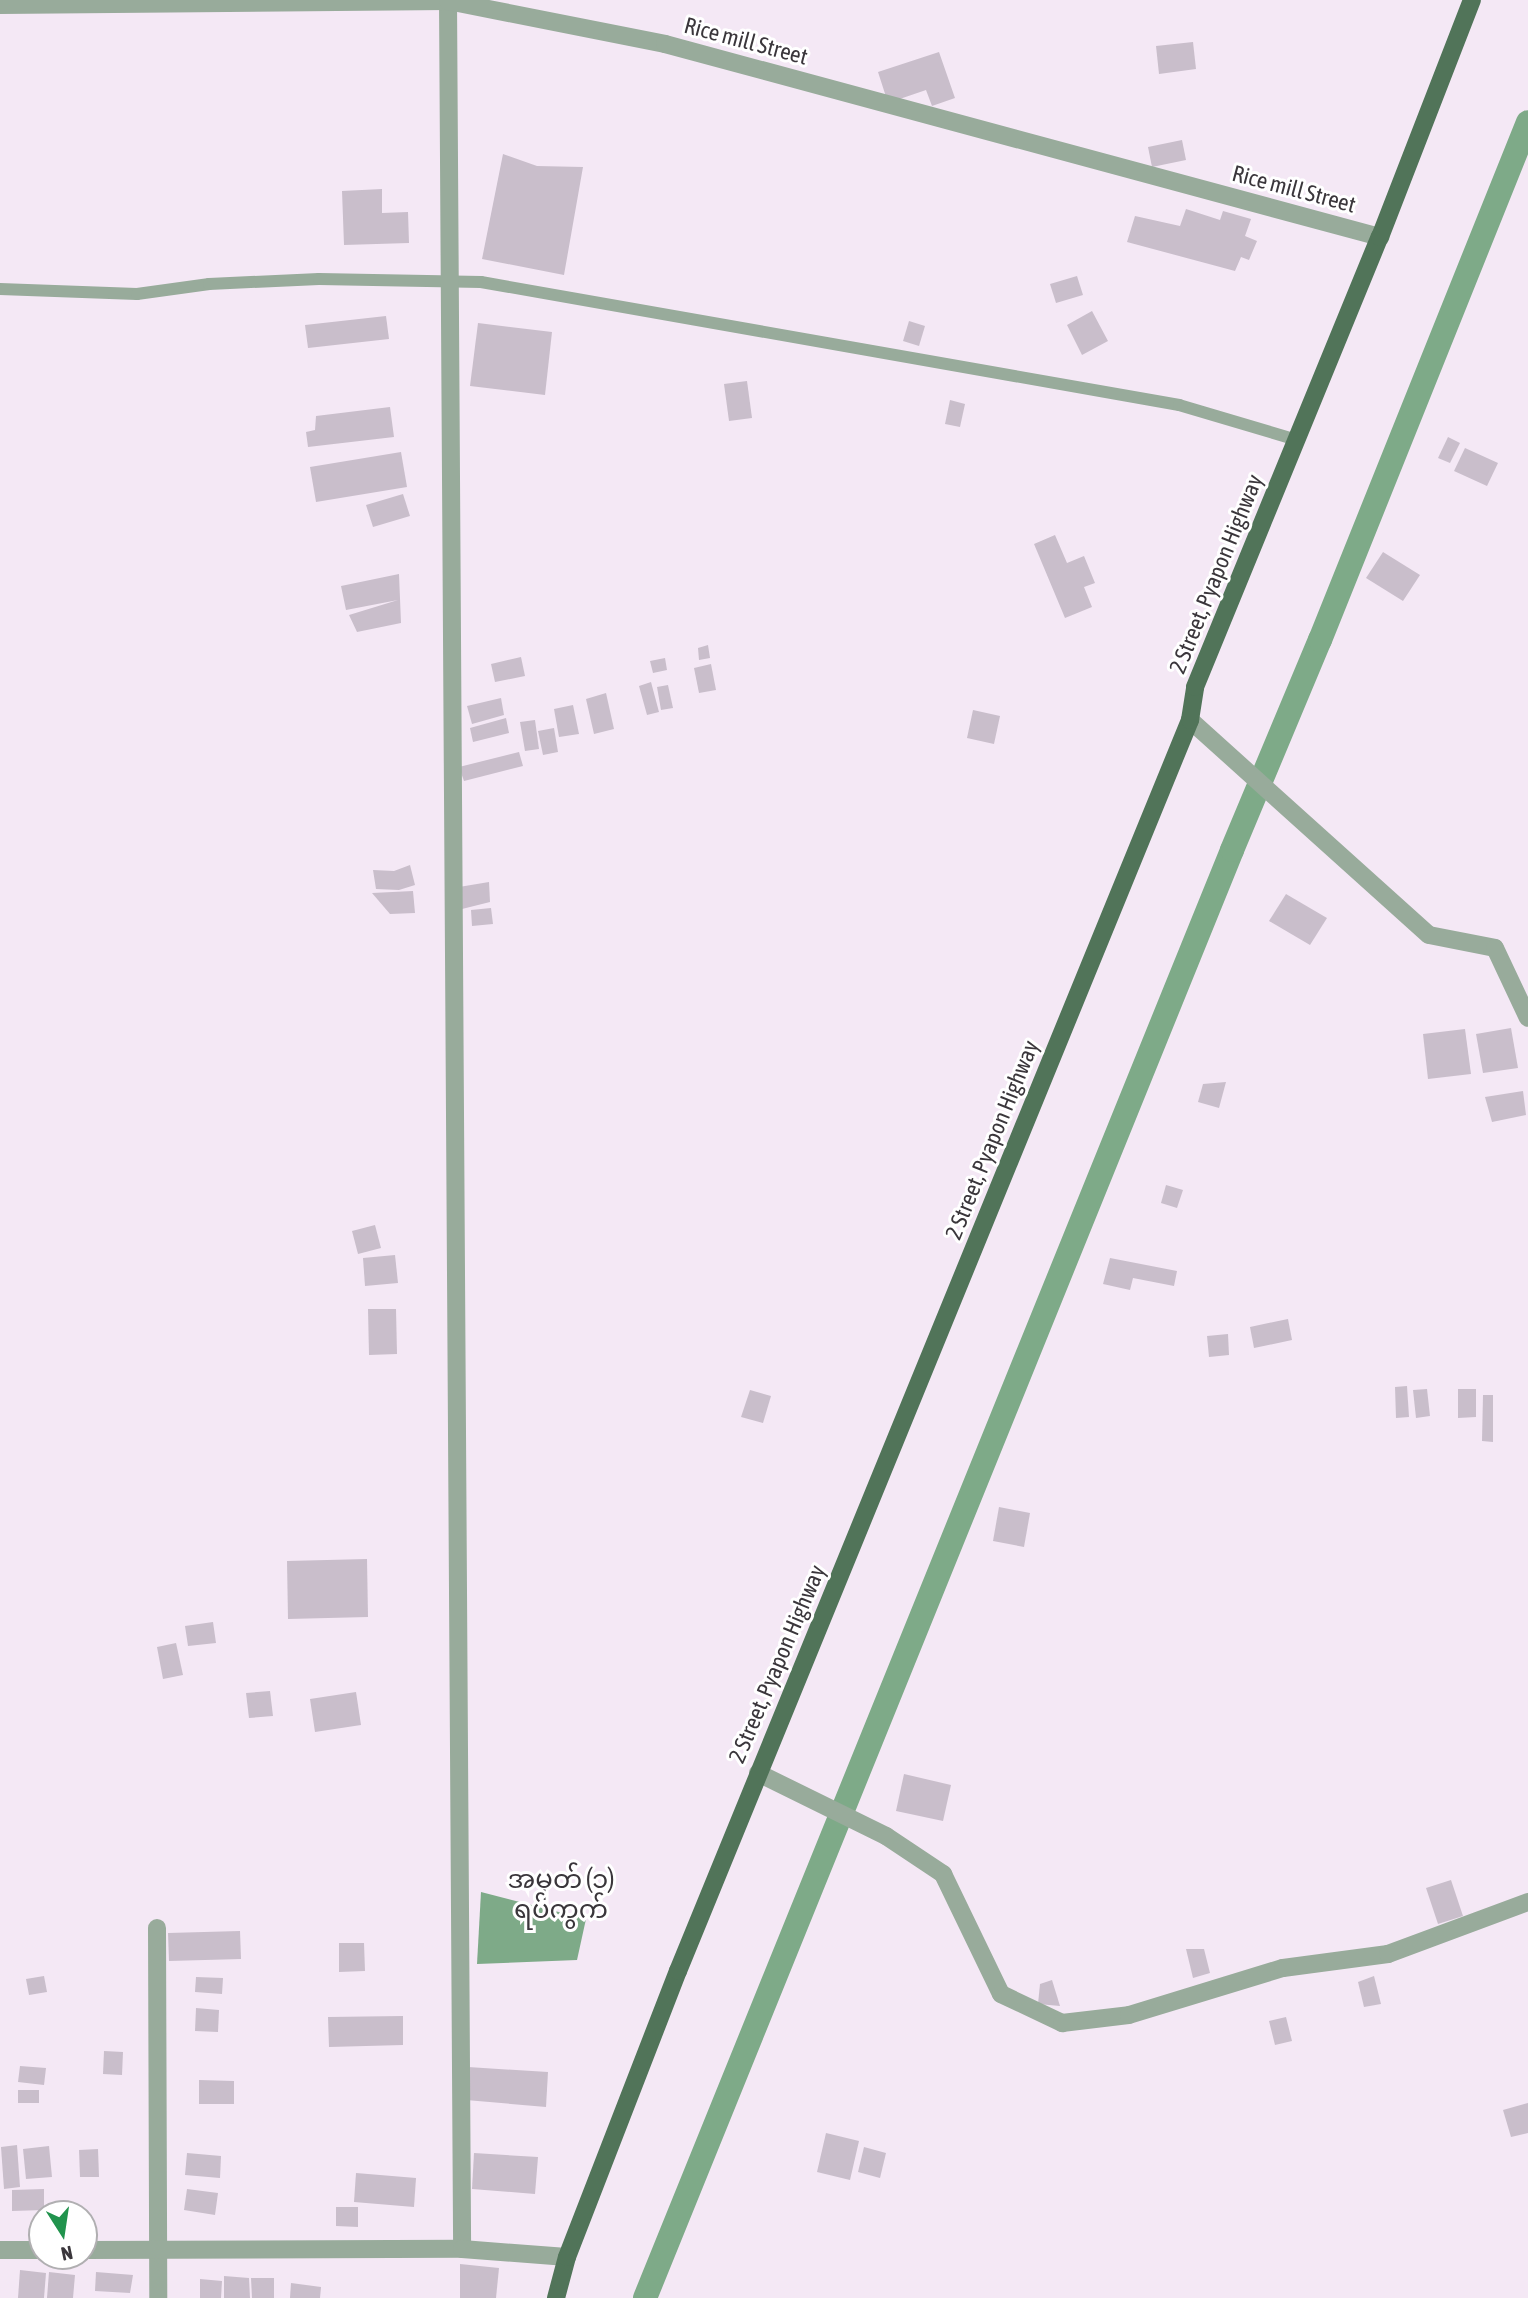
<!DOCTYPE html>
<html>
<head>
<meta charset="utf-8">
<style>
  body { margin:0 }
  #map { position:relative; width:1528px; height:2298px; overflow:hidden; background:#f4e8f5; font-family:"Asap Condensed","Noto Sans Myanmar",sans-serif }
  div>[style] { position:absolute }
  .water>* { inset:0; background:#7eaa88 }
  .canal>* { height:24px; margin:-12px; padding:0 12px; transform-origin:12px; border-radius:12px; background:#7eaa88 }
  .building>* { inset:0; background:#c9becb }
  .service>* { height:12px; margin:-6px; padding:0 6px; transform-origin:6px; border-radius:6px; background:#98ab9b }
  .minor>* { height:18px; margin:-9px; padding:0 9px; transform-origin:9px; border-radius:9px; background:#98ab9b }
  .primary>* { height:18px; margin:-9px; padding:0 9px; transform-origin:9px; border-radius:9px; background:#517459 }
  span { translate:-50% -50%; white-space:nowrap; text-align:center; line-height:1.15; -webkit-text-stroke:6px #fff; paint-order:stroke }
  .street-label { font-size:23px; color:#3a363b }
  .quarter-label { font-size:26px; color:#3a363b }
  .north { position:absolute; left:28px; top:2200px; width:70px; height:70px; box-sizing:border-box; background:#fff; border:2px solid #b0afb1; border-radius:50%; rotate:168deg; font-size:19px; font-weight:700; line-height:28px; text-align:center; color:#3a363b }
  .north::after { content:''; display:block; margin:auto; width:24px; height:32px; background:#21934d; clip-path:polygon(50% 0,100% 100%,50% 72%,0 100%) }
</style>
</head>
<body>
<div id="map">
  <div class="water">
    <div style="clip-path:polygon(481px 1892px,586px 1919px,577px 1960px,477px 1964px)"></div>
  </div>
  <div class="canal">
    <div style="left:645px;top:2298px;width:1562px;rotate:-67.93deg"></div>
    <div style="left:1232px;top:850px;width:228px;rotate:-67.3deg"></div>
    <div style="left:1320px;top:640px;width:558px;rotate:-68.12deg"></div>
  </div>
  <div class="building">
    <div style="clip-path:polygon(1193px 42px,1196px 69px,1159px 74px,1156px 46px)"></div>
    <div style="clip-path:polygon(939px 52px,955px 98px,932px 106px,926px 90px,888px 103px,878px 72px)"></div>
    <div style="clip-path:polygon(1182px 140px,1186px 160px,1152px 167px,1148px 147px)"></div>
    <div style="clip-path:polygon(503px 154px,537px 166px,583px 167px,564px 275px,482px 259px)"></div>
    <div style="clip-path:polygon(382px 189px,382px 213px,408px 212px,409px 243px,344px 245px,342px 191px)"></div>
    <div style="clip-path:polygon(1186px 209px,1220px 220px,1223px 211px,1251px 219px,1245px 236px,1257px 241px,1249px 260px,1241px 257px,1235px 271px,1127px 242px,1135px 216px,1180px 226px)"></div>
    <div style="clip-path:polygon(1077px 276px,1083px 295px,1056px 303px,1050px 284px)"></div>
    <div style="clip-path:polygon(1092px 311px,1108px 341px,1082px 355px,1067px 325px)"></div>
    <div style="clip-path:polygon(386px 316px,389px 339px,308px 348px,305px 325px)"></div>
    <div style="clip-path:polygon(909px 321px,925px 326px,919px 346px,903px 341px)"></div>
    <div style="clip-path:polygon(478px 323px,552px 332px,545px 395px,470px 386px)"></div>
    <div style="clip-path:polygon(747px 381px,752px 418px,729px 421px,724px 384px)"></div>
    <div style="clip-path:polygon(950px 400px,965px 404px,960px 427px,945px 424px)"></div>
    <div style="clip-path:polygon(390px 407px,394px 437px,308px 447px,306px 432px,315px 430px,316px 416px)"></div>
    <div style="clip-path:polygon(1448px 437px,1460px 443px,1450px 463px,1438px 458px)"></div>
    <div style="clip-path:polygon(1465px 448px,1498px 463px,1487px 486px,1454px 471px)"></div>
    <div style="clip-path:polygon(401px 452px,407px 487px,316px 502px,310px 467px)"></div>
    <div style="clip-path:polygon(403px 494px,410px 516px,373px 527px,366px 505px)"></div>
    <div style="clip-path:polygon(1055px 535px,1067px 563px,1084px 556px,1095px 583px,1084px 587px,1092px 607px,1065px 618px,1034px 544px)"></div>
    <div style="clip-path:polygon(1383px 552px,1420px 575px,1403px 601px,1366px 578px)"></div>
    <div style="clip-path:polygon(399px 574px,401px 623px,357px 632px,349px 615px,398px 600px,346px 610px,341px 586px)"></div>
    <div style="clip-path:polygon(708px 645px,710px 658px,699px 660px,698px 648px)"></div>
    <div style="clip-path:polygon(521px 657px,525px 676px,495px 682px,491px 664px)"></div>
    <div style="clip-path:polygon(665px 658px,667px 670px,653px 673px,650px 661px)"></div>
    <div style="clip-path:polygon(711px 664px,716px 690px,699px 693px,694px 668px)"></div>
    <div style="clip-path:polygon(651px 682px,659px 712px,647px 715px,639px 686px)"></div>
    <div style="clip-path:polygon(668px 685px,673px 708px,661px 710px,657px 687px)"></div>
    <div style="clip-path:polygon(606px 693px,614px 729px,594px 734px,586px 699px)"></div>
    <div style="clip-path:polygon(501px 698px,504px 715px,472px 724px,467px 706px)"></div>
    <div style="clip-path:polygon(573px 705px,579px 734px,559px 737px,554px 709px)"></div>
    <div style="clip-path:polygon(973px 710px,1000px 716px,994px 744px,967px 738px)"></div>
    <div style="clip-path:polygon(506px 718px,509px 733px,473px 742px,470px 728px)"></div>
    <div style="clip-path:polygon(535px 720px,539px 749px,525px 751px,520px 722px)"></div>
    <div style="clip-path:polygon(554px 728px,558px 752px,543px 755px,538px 731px)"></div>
    <div style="clip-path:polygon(519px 752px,523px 766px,464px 781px,459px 767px)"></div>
    <div style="clip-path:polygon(410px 865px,415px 885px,399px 890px,376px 889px,373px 870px,394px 871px)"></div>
    <div style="clip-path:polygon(489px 882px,490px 902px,458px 910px,459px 887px)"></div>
    <div style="clip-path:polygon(413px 891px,415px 913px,390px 914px,372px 893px)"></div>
    <div style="clip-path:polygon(1286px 894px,1327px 918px,1310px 945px,1269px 921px)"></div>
    <div style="clip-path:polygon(491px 908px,493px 924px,472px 926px,471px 910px)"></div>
    <div style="clip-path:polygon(1511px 1028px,1518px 1068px,1483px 1073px,1476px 1034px)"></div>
    <div style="clip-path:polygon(1465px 1029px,1471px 1074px,1428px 1079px,1423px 1034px)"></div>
    <div style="clip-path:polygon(1226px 1082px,1219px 1108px,1198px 1102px,1203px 1084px)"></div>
    <div style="clip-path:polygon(1523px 1091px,1526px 1115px,1492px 1122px,1485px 1097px)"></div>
    <div style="clip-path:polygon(1166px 1185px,1183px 1190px,1177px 1208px,1161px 1203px)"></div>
    <div style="clip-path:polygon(375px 1225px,381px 1248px,358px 1254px,352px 1231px)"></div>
    <div style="clip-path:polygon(395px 1255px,398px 1283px,365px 1286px,363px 1258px)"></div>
    <div style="clip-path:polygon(1110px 1258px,1177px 1271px,1174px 1286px,1133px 1278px,1130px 1290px,1103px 1284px)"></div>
    <div style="clip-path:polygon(368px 1309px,396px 1309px,397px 1354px,369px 1355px)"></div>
    <div style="clip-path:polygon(1288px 1319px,1292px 1340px,1254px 1348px,1250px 1327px)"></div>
    <div style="clip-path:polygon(1228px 1334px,1229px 1355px,1209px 1357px,1207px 1336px)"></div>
    <div style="clip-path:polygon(1407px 1386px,1409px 1417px,1396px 1418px,1395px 1387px)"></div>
    <div style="clip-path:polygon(1427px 1389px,1430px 1416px,1416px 1418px,1413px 1390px)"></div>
    <div style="clip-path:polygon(1458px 1389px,1476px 1389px,1476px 1417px,1458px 1418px)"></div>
    <div style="clip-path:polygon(750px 1390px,771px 1396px,763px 1423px,741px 1417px)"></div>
    <div style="clip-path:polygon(1483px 1395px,1493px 1395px,1493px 1442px,1482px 1441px)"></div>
    <div style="clip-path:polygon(999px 1507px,1030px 1513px,1024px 1547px,993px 1541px)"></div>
    <div style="clip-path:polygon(367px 1559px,368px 1617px,288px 1619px,287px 1561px)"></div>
    <div style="clip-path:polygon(213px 1622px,216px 1643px,188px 1646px,185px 1626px)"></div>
    <div style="clip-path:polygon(176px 1643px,183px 1675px,163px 1679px,157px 1647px)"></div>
    <div style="clip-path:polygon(270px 1691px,273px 1716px,249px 1718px,246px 1693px)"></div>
    <div style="clip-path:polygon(356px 1692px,361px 1725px,315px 1732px,310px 1699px)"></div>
    <div style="clip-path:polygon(904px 1774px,951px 1785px,943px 1821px,896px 1811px)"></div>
    <div style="clip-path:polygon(1451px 1880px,1463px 1916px,1438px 1924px,1426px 1888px)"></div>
    <div style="clip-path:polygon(240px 1931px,241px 1959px,169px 1961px,168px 1933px)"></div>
    <div style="clip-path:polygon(339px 1943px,364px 1943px,365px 1971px,339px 1972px)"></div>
    <div style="clip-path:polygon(1186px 1949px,1204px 1949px,1210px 1973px,1193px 1978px)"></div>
    <div style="clip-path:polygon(44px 1976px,47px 1992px,29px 1995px,26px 1979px)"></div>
    <div style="clip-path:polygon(1374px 1976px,1381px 2004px,1364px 2007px,1358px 1982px)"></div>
    <div style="clip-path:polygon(196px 1977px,223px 1978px,222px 1994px,195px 1992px)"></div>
    <div style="clip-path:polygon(1052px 1980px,1060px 2006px,1038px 2004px,1040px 1984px)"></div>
    <div style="clip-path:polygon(196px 2008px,219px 2010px,218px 2032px,195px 2031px)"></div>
    <div style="clip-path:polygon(403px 2016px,403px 2045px,329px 2047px,328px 2017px)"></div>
    <div style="clip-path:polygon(1286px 2017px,1292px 2041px,1275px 2045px,1269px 2021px)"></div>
    <div style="clip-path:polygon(104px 2051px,123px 2052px,122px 2075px,103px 2074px)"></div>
    <div style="clip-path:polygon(20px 2066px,46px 2068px,44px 2085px,18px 2082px)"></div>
    <div style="clip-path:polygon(468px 2067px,548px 2072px,546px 2107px,466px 2100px)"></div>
    <div style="clip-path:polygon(199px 2080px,234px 2081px,234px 2104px,199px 2104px)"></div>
    <div style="clip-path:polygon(18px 2090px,39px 2090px,39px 2103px,18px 2103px)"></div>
    <div style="clip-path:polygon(1528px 2103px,1528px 2133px,1511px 2137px,1503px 2110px)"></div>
    <div style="clip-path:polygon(826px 2133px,859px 2141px,850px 2180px,817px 2172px)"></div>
    <div style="clip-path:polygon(17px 2145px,20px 2187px,4px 2189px,1px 2147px)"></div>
    <div style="clip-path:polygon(49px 2146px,52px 2177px,26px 2179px,23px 2149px)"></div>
    <div style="clip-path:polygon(864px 2147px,886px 2153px,880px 2178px,858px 2172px)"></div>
    <div style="clip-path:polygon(98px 2149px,99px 2177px,80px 2177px,79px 2150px)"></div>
    <div style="clip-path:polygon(187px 2153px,221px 2156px,220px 2178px,185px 2175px)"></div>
    <div style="clip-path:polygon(474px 2153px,538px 2157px,535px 2194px,472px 2189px)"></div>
    <div style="clip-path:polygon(356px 2173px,416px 2178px,414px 2207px,354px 2202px)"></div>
    <div style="clip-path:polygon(44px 2189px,44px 2210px,12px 2211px,12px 2190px)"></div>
    <div style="clip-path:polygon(187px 2189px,218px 2193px,215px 2215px,184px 2210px)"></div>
    <div style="clip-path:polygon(336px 2207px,358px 2207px,358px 2227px,336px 2226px)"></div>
    <div style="clip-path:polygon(460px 2264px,499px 2268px,496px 2298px,460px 2298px)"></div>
    <div style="clip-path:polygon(20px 2270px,46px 2273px,44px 2298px,18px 2298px)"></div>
    <div style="clip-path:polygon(49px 2272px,75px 2275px,73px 2298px,47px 2298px)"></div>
    <div style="clip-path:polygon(96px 2272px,133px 2275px,130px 2293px,95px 2291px)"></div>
    <div style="clip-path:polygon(224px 2276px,249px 2278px,250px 2298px,224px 2298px)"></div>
    <div style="clip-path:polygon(251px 2278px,274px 2278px,274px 2298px,252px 2298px)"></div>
    <div style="clip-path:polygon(200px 2279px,222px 2281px,221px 2298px,200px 2298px)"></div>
    <div style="clip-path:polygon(291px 2283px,321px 2287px,320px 2298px,290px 2298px)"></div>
  </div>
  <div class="service">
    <div style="left:0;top:289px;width:137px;rotate:2.1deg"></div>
    <div style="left:137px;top:294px;width:73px;rotate:-7.9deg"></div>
    <div style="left:209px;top:284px;width:110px;rotate:-2.6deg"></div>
    <div style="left:319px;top:279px;width:162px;rotate:1.1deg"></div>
    <div style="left:481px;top:282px;width:709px;rotate:9.99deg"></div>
    <div style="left:1179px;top:405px;width:123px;rotate:16.5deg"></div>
  </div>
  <div class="minor">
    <div style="left:448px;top:0;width:2249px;rotate:89.64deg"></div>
    <div style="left:0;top:5px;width:448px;rotate:-0.5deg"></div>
    <div style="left:448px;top:1px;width:221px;rotate:11.2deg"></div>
    <div style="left:665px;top:44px;width:741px;rotate:15.11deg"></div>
    <div style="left:1190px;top:720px;width:321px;rotate:42deg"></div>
    <div style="left:1429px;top:935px;width:67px;rotate:11.1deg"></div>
    <div style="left:1495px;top:948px;width:77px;rotate:64.8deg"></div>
    <div style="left:758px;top:1773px;width:143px;rotate:26.2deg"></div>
    <div style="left:886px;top:1836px;width:69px;rotate:33.7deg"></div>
    <div style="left:943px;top:1874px;width:133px;rotate:64.2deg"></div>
    <div style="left:1001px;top:1994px;width:68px;rotate:25.4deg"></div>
    <div style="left:1062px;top:2023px;width:67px;rotate:-6.8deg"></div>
    <div style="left:1129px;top:2015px;width:161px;rotate:-17deg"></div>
    <div style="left:1283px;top:1968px;width:106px;rotate:-7.6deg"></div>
    <div style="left:1388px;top:1954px;width:149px;rotate:-20.4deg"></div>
    <div style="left:157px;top:1928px;width:370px;rotate:89.8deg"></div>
    <div style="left:0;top:2250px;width:42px"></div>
    <div style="left:84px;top:2250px;width:378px;rotate:-0.2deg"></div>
    <div style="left:462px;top:2249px;width:105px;rotate:4.4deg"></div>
  </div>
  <div class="primary">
    <div style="left:556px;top:2298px;width:42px;rotate:-75deg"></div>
    <div style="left:567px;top:2257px;width:307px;rotate:-68.8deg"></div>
    <div style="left:678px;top:1971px;width:1352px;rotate:-67.74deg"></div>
    <div style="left:1190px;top:720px;width:33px;rotate:-81deg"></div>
    <div style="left:1195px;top:687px;width:487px;rotate:-67.7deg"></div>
    <div style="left:1380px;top:237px;width:254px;rotate:-68.8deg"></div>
  </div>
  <div class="street-label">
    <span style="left:746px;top:41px;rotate:15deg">Rice mill Street</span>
    <span style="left:1294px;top:189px;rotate:15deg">Rice mill Street</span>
    <span style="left:1216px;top:574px;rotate:-68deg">2 Street, Pyapon Highway</span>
    <span style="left:992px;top:1140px;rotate:-68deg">2 Street, Pyapon Highway</span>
    <span style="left:777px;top:1664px;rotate:-67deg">2 Street, Pyapon Highway</span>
  </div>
  <div class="quarter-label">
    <span style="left:561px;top:1895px">အမှတ် (၁)<br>ရပ်ကွက်</span>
  </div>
  <div class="north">N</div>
</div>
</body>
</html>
